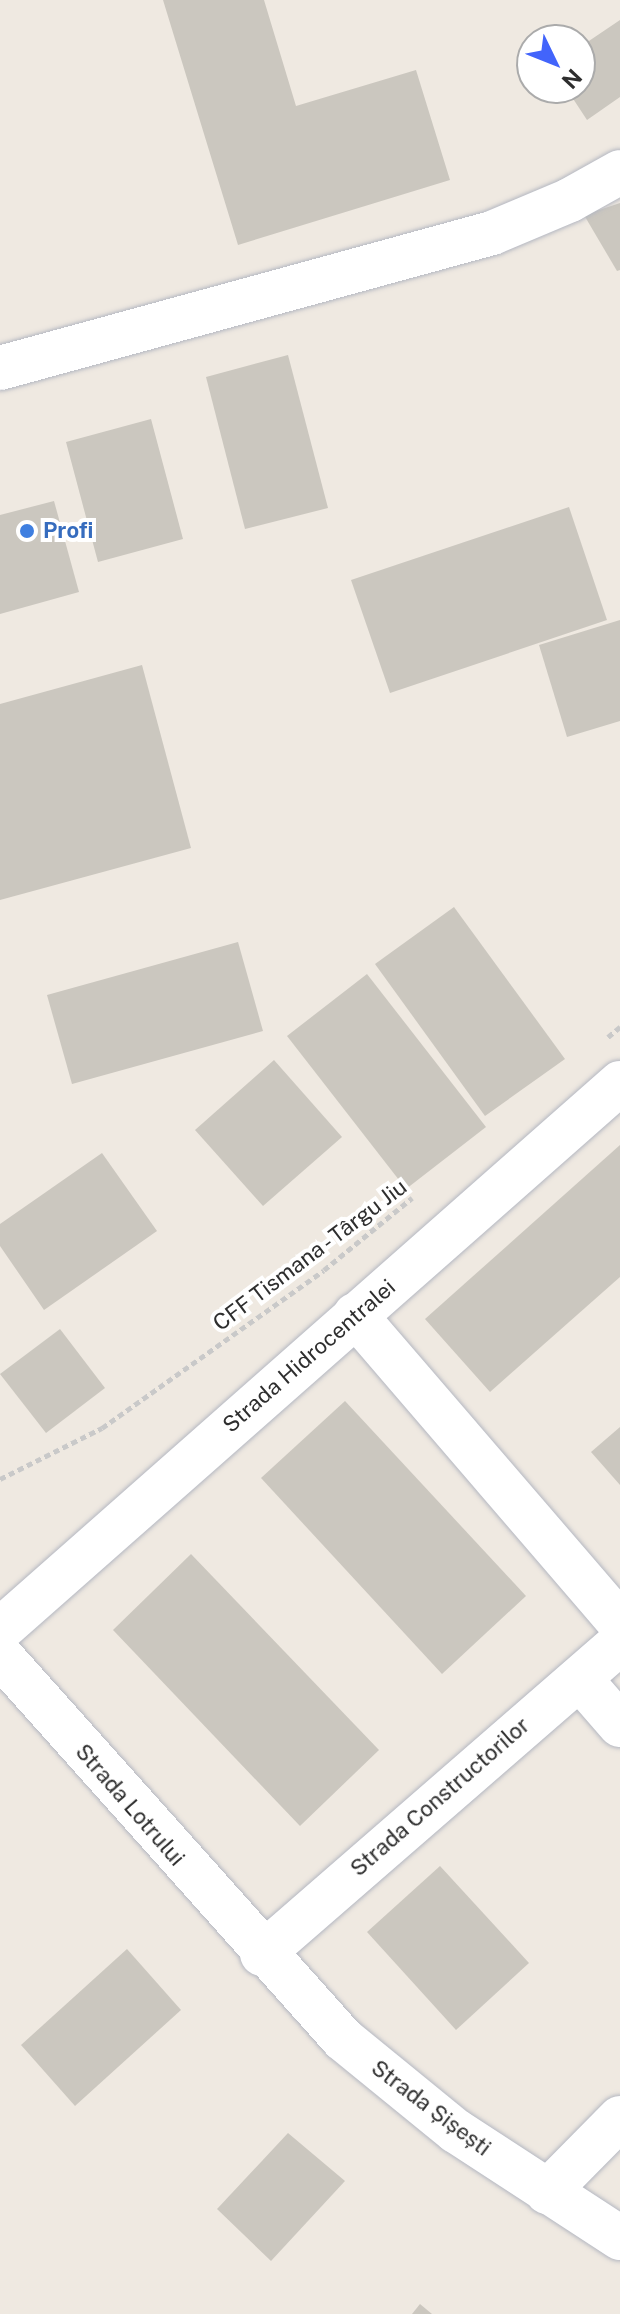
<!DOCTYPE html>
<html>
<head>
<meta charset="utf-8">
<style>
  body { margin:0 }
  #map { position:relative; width:620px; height:2314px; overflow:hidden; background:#efe9e1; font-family:"Public Sans",sans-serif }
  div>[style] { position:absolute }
  .building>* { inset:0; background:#cbc7bf }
  .path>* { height:5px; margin-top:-2.5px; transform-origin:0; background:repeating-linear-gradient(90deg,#c9c9c9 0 6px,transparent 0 10px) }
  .roads { filter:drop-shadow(0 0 2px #b4b7c1) drop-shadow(0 0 2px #b4b7c1) }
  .minor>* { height:44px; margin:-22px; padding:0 22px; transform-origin:22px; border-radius:22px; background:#fff }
  .dots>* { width:22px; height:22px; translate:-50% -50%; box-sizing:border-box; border:4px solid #fff; border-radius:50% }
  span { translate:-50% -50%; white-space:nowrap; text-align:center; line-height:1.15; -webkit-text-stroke:8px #fff; paint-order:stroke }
  .shop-label { font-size:22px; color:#366cbe; font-weight:700 }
  .left { translate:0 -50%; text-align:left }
  .street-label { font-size:22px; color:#2e2e2e }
  .north { position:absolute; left:516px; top:24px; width:80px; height:80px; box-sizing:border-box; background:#fff; border:2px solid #ababab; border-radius:50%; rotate:133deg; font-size:22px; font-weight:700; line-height:32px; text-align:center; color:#2e2e2e }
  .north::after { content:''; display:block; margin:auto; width:28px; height:36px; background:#4264fb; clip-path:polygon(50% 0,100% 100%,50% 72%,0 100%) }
</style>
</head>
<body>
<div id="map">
  <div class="building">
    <div style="clip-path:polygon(163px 0,264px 0,296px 106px,416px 70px,450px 180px,238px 245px)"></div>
    <div style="clip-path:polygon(620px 20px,620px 97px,587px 120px,566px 88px,580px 88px,580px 47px)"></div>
    <div style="clip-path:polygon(620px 203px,620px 270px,617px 271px,584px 215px)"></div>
    <div style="clip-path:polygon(288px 355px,328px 508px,245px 529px,206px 377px)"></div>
    <div style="clip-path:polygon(151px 419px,183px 539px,98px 562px,66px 442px)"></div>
    <div style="clip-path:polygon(54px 501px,79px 592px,0 614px,0 515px)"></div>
    <div style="clip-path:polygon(569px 507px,607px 620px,390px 693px,351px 580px)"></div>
    <div style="clip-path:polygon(620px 620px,620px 721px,567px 737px,539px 645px)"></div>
    <div style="clip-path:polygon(142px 665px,191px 848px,0 900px,0 704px)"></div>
    <div style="clip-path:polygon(454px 907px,565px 1059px,485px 1116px,375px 964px)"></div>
    <div style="clip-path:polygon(238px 942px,263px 1031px,72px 1084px,47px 995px)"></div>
    <div style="clip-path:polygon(367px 974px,486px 1127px,406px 1189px,287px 1036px)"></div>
    <div style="clip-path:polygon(274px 1060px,342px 1137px,263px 1206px,195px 1130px)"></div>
    <div style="clip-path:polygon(620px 1145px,620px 1277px,490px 1392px,425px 1319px)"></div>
    <div style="clip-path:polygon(102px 1153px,157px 1231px,44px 1310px,0 1246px,0 1224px)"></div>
    <div style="clip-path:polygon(60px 1329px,105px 1388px,46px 1433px,0 1374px)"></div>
    <div style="clip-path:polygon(345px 1401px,526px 1596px,442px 1674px,261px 1478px)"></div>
    <div style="clip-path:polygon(620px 1427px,620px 1485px,591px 1452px)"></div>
    <div style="clip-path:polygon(191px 1554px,379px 1750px,300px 1826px,113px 1630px)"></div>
    <div style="clip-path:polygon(440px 1866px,529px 1963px,456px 2030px,367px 1932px)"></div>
    <div style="clip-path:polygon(127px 1949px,181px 2010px,75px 2106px,21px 2045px)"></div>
    <div style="clip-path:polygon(288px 2133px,345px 2181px,271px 2261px,217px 2209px)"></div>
    <div style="clip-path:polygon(420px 2304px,432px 2314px,412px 2314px)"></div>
  </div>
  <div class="path">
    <div style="left:608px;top:1037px;width:16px;rotate:-40deg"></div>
    <div style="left:0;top:1479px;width:114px;rotate:-26.6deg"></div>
    <div style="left:102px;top:1428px;width:272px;rotate:-35.4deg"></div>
    <div style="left:324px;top:1270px;width:114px;rotate:-39.3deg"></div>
  </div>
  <div class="roads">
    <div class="minor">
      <div style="left:0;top:368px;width:510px;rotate:-15.34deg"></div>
      <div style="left:492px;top:233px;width:85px;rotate:-22.9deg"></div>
      <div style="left:570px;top:200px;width:57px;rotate:-29.2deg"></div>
      <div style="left:355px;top:1315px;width:406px;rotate:49.3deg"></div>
      <div style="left:0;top:1630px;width:827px;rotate:-41.42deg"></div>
      <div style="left:0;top:1655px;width:515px;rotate:48.23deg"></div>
      <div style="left:343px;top:2039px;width:146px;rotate:39.2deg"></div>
      <div style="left:456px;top:2131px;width:196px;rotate:33.1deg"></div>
      <div style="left:580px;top:1679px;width:61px;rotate:49deg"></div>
      <div style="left:262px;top:1954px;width:474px;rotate:-41deg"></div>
      <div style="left:547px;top:2192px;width:104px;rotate:-45.4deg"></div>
    </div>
  </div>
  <div class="dots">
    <div style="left:27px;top:531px;background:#3f7fe0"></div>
  </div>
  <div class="shop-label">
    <span class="left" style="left:43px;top:531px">Profi</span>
  </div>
  <div class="street-label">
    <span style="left:310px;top:1255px;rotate:-37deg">CFF Tismana - Târgu Jiu</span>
    <span style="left:309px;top:1356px;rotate:-41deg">Strada Hidrocentralei</span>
    <span style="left:440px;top:1797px;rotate:-41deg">Strada Constructorilor</span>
    <span style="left:130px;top:1805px;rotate:49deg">Strada Lotrului</span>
    <span style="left:431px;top:2108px;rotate:37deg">Strada Șișești</span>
  </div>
  <div class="north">N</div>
</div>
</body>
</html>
